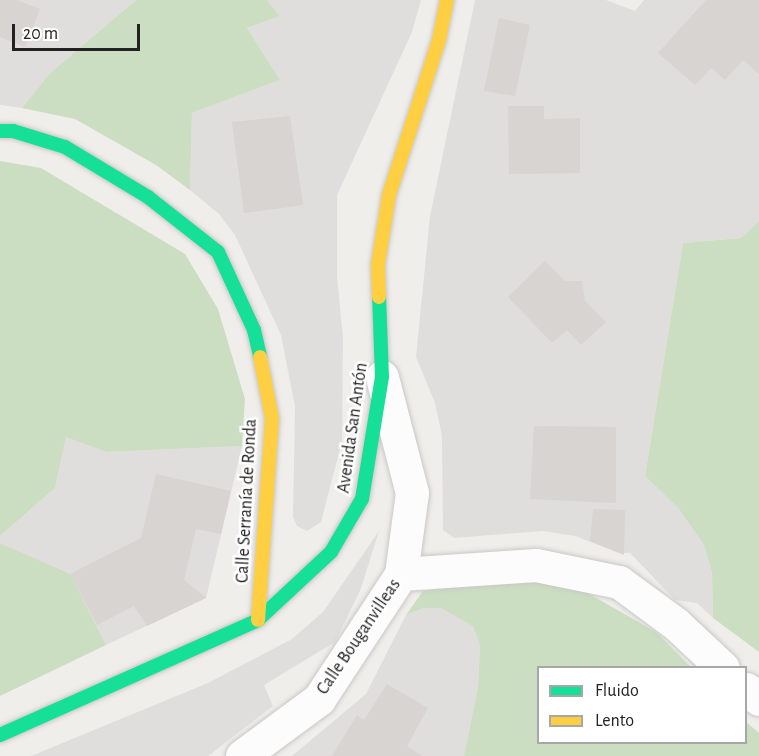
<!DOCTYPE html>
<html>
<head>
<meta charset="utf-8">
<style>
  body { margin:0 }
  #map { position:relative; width:759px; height:756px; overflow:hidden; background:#f0eeeb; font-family:"Alegreya Sans",sans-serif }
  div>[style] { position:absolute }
  .residential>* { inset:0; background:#dfdedc }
  .forest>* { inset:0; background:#cbdec1 }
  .building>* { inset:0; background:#d7d4d2 }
  .roads { filter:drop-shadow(0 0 2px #c9c8c7) drop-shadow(0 0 2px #c9c8c7) }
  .street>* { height:33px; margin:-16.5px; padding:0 16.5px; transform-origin:16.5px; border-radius:16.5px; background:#fdfcfc }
  .fast>* { height:14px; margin:-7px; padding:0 7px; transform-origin:7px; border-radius:7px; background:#16e098 }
  .slow>* { height:14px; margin:-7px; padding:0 7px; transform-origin:7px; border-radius:7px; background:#ffcf43 }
  span { translate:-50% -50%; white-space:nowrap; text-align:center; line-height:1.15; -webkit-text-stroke:5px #fff; paint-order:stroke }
  .street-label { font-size:18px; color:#222 }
  .legend { position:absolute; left:537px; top:666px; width:210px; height:78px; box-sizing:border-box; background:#fff; border:2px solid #a7a7a7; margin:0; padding:8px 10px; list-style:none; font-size:18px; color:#222 }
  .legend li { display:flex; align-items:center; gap:12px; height:30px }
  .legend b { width:30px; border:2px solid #a7a7a7 }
  .scale { position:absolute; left:12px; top:24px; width:128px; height:27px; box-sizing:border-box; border:3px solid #222; border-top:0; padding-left:8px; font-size:18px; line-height:21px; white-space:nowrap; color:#222; -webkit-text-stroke:4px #fff; paint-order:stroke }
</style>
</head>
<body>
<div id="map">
  <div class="residential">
    <div style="clip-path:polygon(0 0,136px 0,50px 73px,22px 108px,0 105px)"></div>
    <div style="clip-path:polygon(267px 0,421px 0,412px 32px,337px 195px,337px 276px,343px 338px,342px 441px,321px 522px,307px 531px,297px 526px,293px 517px,295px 407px,281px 335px,235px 235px,219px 214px,190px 190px,192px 113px,280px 80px,247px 28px,280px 16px)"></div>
    <div style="clip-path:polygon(475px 0,606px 0,635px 11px,644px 0,759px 0,759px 221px,741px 238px,683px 243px,645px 476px,678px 508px,704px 545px,712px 573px,713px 618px,697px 603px,675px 600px,630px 553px,619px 553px,575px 536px,543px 531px,454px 538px,443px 530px,442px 436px,435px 403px,416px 357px,430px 216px)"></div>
    <div style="clip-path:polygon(66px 436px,107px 452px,242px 446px,206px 598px,106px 645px,70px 575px,0 543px,0 536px,55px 488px)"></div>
    <div style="clip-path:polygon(379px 531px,360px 591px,335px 642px,264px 685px,273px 706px,208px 756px,31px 756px,208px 683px,292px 639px,323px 612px)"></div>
    <div style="clip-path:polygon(424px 608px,441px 608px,461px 616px,473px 626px,480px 646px,478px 687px,464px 756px,292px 756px,366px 694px,406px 615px)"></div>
  </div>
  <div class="forest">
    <div style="clip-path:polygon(136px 0,267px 0,280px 16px,247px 28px,280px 80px,192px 113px,190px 190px,156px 165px,75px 119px,22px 108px,50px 73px)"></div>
    <div style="clip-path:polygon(0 161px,41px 168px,185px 254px,218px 309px,245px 399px,242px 446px,107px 452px,66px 437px,55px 488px,0 536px)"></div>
    <div style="clip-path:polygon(759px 221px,759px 652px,713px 618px,712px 573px,704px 545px,678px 508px,645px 476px,683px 243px,741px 238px)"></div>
    <div style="clip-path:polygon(0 543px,70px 574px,106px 645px,0 696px)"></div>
    <div style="clip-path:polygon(531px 577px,577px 587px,656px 632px,691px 667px,538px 668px,538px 742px,746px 742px,746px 722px,759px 733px,759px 756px,464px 756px,478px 687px,480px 646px,473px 626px,441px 608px,424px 608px,406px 615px,423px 591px)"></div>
  </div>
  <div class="building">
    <div style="clip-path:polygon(0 0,16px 0,40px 9px,25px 47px,0 37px)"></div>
    <div style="clip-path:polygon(706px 0,759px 0,759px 74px,743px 60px,725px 80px,711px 68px,695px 85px,658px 53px)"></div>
    <div style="clip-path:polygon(499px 18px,530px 25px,515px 96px,484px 91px)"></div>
    <div style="clip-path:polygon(508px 106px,544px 106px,544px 119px,580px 118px,580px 173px,509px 174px)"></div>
    <div style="clip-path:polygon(290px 116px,303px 205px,244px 213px,232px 122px)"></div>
    <div style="clip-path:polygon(545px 261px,565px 281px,582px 281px,585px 301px,606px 322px,581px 345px,567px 330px,552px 343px,508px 297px)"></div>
    <div style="clip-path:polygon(534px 426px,616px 427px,616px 503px,530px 499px)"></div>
    <div style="clip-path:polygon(156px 474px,231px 491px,221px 534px,196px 529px,184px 580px,206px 598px,147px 626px,134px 606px,97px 625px,70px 574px,141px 538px)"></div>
    <div style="clip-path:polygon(593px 509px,625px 510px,624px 555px,590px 541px)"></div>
    <div style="clip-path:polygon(387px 684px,428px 708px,407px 746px,422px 756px,332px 756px,357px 715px,364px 720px)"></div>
  </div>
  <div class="roads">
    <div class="street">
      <div style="left:401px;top:574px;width:135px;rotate:-3.8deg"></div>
      <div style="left:536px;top:565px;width:85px;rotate:11.6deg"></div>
      <div style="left:619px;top:582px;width:71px;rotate:36.4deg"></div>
      <div style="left:676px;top:624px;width:64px;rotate:43.1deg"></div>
      <div style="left:746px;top:689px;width:16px;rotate:38deg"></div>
      <div style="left:242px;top:756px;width:96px;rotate:-36.5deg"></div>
      <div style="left:319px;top:699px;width:149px;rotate:-56.7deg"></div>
      <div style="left:401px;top:574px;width:82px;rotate:-82.3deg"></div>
      <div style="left:412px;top:493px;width:120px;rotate:-104.5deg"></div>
    </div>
    <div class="fast">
      <div style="left:0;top:131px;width:13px"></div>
      <div style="left:13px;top:131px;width:54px;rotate:17.1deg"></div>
      <div style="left:65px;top:147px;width:97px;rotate:31.1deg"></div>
      <div style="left:148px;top:197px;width:89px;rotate:38.2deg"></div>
      <div style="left:218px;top:252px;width:86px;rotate:65.2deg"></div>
      <div style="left:254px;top:330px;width:28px;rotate:77deg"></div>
      <div style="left:0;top:735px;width:282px;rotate:-24deg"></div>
      <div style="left:258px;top:620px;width:100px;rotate:-43deg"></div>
      <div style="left:331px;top:552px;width:61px;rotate:-59.7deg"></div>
      <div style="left:362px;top:499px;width:124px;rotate:-80.7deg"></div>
      <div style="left:382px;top:377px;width:80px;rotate:-92.1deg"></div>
    </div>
    <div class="slow">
      <div style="left:379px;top:297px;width:33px;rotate:-92deg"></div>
      <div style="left:378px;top:264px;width:70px;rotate:-80.9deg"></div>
      <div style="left:389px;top:195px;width:163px;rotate:-72.1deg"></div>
      <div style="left:439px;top:40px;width:41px;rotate:-78.7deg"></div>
      <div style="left:258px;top:620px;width:202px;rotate:-86deg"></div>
      <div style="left:272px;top:418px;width:62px;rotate:-101.1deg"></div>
    </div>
  </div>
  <div class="street-label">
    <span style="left:353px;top:428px;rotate:-82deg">Avenida San Antón</span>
    <span style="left:247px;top:501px;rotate:-87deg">Calle Serranía de Ronda</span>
    <span style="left:359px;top:637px;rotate:-56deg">Calle Bouganvilleas</span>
  </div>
  <ul class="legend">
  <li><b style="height:8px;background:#16e098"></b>Fluido</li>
  <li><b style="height:8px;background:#ffcf43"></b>Lento</li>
  </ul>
  <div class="scale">20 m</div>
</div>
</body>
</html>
